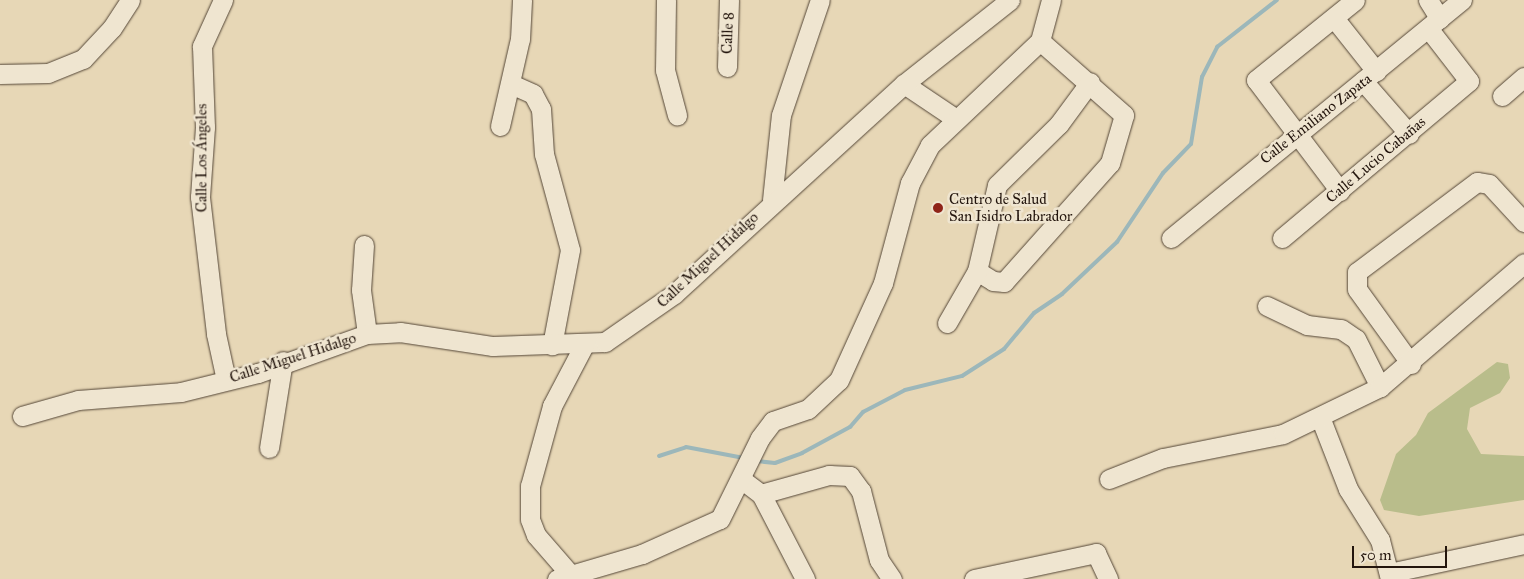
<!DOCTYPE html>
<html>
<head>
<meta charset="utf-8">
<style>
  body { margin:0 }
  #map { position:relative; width:1524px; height:579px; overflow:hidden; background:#e7d7b6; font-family:"IM FELL Great Primer",serif }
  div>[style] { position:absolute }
  .green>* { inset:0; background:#b9bd8b }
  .stream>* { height:4px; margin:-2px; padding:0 2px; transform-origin:2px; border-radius:2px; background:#9cb7ba }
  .roads { filter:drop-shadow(0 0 1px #544637) drop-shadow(0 0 1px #544637) }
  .minor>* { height:19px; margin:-9.5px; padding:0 9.5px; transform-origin:9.5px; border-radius:9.5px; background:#efe5d0 }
  .dots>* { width:14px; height:14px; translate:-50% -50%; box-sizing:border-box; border:2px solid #efe5d0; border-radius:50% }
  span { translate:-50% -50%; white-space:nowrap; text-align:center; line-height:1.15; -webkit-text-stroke:5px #efe5d0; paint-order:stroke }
  .street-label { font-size:15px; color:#23150d }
  .poi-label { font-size:15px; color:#23150d }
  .left { translate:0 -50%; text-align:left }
  .scale { position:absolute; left:1352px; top:546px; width:95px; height:22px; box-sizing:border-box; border:2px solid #23150d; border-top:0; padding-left:6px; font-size:15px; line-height:18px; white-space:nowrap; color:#23150d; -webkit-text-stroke:4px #efe5d0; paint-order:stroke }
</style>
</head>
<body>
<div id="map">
  <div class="green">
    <div style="clip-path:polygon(1497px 362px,1508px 364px,1510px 378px,1500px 393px,1470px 408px,1467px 429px,1481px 454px,1524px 456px,1524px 500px,1419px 516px,1384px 510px,1380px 500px,1396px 454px,1416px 435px,1428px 413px)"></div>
  </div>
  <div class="stream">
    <div style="left:659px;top:456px;width:28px;rotate:-18deg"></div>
    <div style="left:686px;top:447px;width:59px;rotate:10.7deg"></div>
    <div style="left:756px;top:461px;width:19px;rotate:6deg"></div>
    <div style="left:775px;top:463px;width:29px;rotate:-20deg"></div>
    <div style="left:802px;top:453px;width:55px;rotate:-28.4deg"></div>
    <div style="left:850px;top:427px;width:20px;rotate:-49deg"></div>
    <div style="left:863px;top:412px;width:47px;rotate:-27.6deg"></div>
    <div style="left:905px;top:390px;width:59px;rotate:-13.8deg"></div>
    <div style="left:962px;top:376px;width:50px;rotate:-32.7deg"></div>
    <div style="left:1004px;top:349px;width:47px;rotate:-50.2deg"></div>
    <div style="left:1034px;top:313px;width:34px;rotate:-34deg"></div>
    <div style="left:1062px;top:294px;width:76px;rotate:-43.4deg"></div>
    <div style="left:1117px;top:242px;width:83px;rotate:-56.3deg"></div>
    <div style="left:1163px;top:173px;width:40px;rotate:-46deg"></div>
    <div style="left:1191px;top:144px;width:68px;rotate:-80.7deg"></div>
    <div style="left:1202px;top:77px;width:34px;rotate:-63deg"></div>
    <div style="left:1217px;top:47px;width:76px;rotate:-38.1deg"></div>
  </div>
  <div class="roads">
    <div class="minor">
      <div style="left:223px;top:0;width:51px;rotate:114.5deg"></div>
      <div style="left:202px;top:46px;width:81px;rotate:87.9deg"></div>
      <div style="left:205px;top:127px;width:70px;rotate:94.1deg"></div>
      <div style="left:200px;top:197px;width:138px;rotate:83.3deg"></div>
      <div style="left:216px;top:334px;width:47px;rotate:77.7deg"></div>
      <div style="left:666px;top:0;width:70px;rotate:90.8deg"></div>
      <div style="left:665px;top:70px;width:47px;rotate:75.1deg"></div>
      <div style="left:1428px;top:0;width:22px;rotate:58deg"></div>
      <div style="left:1334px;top:18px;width:68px;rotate:51.6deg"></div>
      <div style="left:727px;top:67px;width:67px;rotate:-88.3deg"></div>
      <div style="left:0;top:74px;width:48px;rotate:-1.2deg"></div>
      <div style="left:48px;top:73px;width:38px;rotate:-22deg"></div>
      <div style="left:83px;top:59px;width:42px;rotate:-46.9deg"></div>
      <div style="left:112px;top:28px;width:33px;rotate:-57deg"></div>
      <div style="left:1363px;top:81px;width:70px;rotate:49deg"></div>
      <div style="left:511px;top:84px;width:24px;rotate:24deg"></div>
      <div style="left:533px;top:94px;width:17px;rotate:62deg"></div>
      <div style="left:541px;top:109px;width:45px;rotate:86.2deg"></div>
      <div style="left:544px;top:154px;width:99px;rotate:74.8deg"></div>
      <div style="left:570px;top:250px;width:97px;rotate:100.7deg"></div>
      <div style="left:904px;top:84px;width:63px;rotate:33.9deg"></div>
      <div style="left:1502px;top:96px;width:29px;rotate:-41deg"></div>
      <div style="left:500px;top:126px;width:89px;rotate:-77.1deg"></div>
      <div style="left:520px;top:39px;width:39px;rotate:-87deg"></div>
      <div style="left:1340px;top:191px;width:139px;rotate:-127.1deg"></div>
      <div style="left:1256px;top:80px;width:127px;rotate:-38.9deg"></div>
      <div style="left:772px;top:200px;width:85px;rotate:-84deg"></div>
      <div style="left:781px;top:115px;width:121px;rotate:-71.3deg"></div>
      <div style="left:1171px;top:238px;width:376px;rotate:-39.3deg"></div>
      <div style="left:1282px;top:238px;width:244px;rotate:-40deg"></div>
      <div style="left:1469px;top:81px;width:67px;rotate:-127.7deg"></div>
      <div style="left:364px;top:245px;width:45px;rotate:93.8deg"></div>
      <div style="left:361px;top:290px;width:44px;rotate:82.2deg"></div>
      <div style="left:977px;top:271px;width:19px;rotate:32deg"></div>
      <div style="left:993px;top:281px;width:11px;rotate:5deg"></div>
      <div style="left:1004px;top:282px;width:159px;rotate:-48.3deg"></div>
      <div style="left:1110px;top:163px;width:50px;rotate:-73.7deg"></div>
      <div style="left:1124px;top:115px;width:112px;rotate:-138.6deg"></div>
      <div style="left:1267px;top:306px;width:44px;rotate:25.4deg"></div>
      <div style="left:1307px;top:325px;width:34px;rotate:7deg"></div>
      <div style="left:1341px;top:329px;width:18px;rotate:34deg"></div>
      <div style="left:1356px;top:339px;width:54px;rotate:63.4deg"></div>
      <div style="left:947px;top:323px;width:60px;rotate:-60deg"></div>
      <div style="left:977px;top:271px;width:88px;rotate:-76.9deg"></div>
      <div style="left:997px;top:185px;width:87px;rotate:-44.5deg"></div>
      <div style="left:1059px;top:124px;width:52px;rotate:-53.6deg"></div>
      <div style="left:1411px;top:364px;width:92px;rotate:-125.8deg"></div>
      <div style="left:1357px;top:289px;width:17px;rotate:-90deg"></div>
      <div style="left:1357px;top:272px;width:150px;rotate:-36.9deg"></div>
      <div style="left:1477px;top:182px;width:12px;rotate:9deg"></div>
      <div style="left:1489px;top:184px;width:52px;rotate:47.4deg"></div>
      <div style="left:22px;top:416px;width:58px;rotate:-15.9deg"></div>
      <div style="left:78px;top:400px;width:103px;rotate:-4.4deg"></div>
      <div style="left:181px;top:392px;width:79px;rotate:-13.9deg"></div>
      <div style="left:258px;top:373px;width:116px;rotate:-19.7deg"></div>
      <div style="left:367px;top:334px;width:33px;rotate:-3deg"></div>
      <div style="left:400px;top:332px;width:94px;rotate:8.6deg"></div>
      <div style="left:493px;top:346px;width:112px;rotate:-2deg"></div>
      <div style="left:605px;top:342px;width:84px;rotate:-34.8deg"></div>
      <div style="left:674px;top:294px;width:311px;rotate:-42.4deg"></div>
      <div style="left:904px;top:84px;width:135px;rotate:-38.4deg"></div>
      <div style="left:1320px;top:417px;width:77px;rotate:68.7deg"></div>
      <div style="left:1348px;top:489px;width:60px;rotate:57.9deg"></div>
      <div style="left:1380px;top:540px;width:40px;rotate:75.6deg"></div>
      <div style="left:269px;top:448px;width:88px;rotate:-80.9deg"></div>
      <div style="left:741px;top:479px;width:25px;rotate:37deg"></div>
      <div style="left:761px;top:494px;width:71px;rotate:-15.6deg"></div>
      <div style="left:829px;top:475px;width:21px;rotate:3deg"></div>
      <div style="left:850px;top:476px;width:19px;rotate:54deg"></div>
      <div style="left:861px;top:491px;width:71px;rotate:75.4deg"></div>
      <div style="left:879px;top:560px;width:23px;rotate:56deg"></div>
      <div style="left:1109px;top:479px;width:58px;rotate:-21.3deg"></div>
      <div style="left:1163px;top:458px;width:122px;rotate:-11.3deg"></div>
      <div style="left:1283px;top:434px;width:108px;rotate:-25.9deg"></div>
      <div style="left:1380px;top:387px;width:190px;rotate:-40.7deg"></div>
      <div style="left:761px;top:494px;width:96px;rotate:62.6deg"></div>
      <div style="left:569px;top:573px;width:50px;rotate:-131deg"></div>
      <div style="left:536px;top:535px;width:17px;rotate:-111deg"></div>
      <div style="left:530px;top:519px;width:33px;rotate:-90deg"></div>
      <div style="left:530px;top:486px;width:83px;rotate:-74.6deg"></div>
      <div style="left:552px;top:406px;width:69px;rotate:-62.3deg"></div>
      <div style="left:1389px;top:573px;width:138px;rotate:-12.1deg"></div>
      <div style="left:557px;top:579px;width:89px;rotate:-16.4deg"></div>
      <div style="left:642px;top:554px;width:85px;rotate:-24.2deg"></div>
      <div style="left:720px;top:519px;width:90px;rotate:-63.7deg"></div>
      <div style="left:760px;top:438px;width:21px;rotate:-53deg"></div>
      <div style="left:773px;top:421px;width:37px;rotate:-19deg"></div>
      <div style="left:808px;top:409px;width:42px;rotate:-43.1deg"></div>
      <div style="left:839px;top:380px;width:107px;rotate:-65.6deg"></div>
      <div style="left:883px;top:283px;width:104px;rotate:-74.9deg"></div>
      <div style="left:910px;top:183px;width:43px;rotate:-62.2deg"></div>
      <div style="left:930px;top:145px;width:151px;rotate:-43.4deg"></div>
      <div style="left:1040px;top:41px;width:42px;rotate:-75deg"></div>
      <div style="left:974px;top:579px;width:125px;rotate:-12deg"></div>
      <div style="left:1096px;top:553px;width:29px;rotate:65deg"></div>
    </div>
  </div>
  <div class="dots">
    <div style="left:938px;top:208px;background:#8f2418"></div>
  </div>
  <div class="street-label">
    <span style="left:728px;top:33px;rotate:-88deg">Calle 8</span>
    <span style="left:1316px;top:119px;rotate:-38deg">Calle Emiliano Zapata</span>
    <span style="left:202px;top:158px;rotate:-90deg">Calle Los Ángeles</span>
    <span style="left:1376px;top:160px;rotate:-40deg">Calle Lucio Cabañas</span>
    <span style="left:708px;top:260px;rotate:-43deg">Calle Miguel Hidalgo</span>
    <span style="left:293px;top:358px;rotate:-18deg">Calle Miguel Hidalgo</span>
  </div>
  <div class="poi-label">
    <span class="left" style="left:949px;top:208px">Centro de Salud<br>San Isidro Labrador</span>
  </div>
  <div class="scale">50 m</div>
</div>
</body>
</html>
